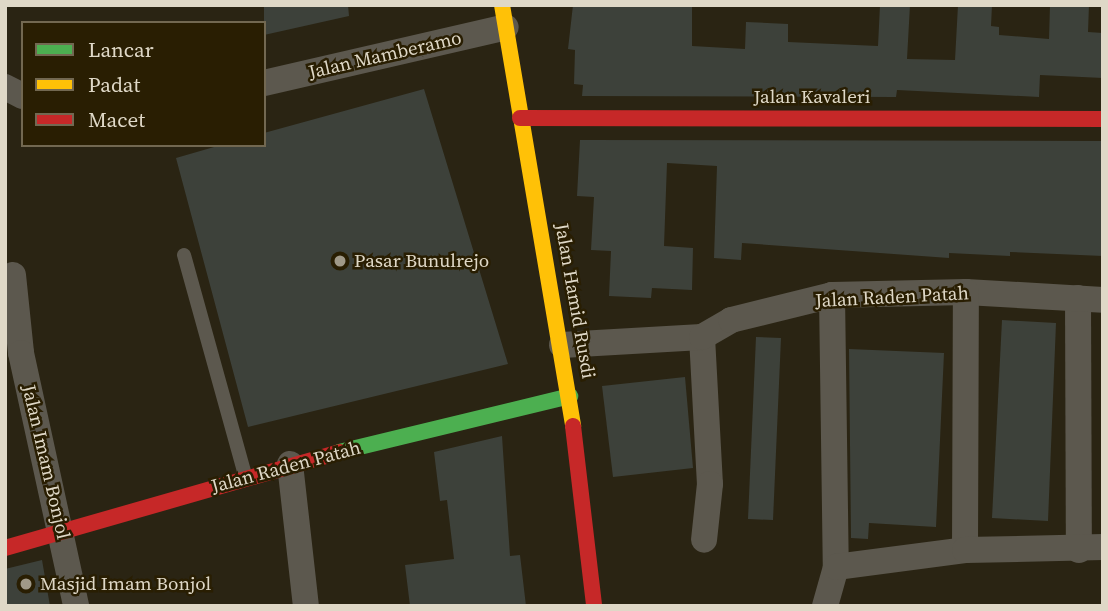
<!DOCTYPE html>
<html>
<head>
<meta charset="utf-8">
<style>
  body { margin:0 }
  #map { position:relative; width:1108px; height:611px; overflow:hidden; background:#2a2413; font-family:"Source Serif 4",serif }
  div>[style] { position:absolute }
  .building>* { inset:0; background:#3d413a }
  .lane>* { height:14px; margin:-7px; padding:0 7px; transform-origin:7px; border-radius:7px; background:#5c584e }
  .street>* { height:26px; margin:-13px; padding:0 13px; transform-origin:13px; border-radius:13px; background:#5c584e }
  .fast>* { height:16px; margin:-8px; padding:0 8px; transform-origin:8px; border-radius:8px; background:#4caf50 }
  .slow>* { height:16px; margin:-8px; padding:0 8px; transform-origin:8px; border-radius:8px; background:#ffc107 }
  .jam>* { height:16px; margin:-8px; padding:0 8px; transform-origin:8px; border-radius:8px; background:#c62828 }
  .dots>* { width:19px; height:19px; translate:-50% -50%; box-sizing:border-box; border:4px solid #291e02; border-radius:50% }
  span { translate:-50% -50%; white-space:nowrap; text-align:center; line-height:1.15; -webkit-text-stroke:5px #291e02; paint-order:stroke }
  .street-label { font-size:19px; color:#dfd8c7 }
  .poi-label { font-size:19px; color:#dfd8c7 }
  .left { translate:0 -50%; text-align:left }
  .frame { position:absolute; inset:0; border:7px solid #dfd8c7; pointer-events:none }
  .legend { position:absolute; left:21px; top:21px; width:245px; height:126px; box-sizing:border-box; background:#291e02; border:2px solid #726851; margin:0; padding:9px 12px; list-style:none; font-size:21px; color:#dfd8c7 }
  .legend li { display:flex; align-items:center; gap:14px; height:35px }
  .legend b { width:35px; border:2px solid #726851 }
</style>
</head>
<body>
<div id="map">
  <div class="building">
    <div style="clip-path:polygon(264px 5px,348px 5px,349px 16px,264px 35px)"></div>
    <div style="clip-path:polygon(573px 5px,692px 5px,692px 46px,745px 49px,746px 22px,788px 24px,788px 42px,878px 46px,880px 5px,910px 5px,907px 59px,955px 60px,958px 5px,992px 5px,991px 26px,999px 27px,999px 35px,1049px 39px,1050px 5px,1089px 5px,1088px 32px,1103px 33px,1103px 78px,1040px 75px,1039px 97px,897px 90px,896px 97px,582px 96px,583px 85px,574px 84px,575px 50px,568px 49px)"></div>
    <div style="clip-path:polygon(424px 89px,508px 364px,248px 427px,176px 158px,221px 145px,264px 145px,264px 133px)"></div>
    <div style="clip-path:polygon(580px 140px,1103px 141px,1103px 256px,1010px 252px,1010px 256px,949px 253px,949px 258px,742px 243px,741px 260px,714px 258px,717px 166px,667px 163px,664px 246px,693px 248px,692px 290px,652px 288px,651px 298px,609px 296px,611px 251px,591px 250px,594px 197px,577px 196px)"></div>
    <div style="clip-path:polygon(1002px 320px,1056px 323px,1048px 521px,992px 518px)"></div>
    <div style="clip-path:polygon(756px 337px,781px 338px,773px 520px,748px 519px)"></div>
    <div style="clip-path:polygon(849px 349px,944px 353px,936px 527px,869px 523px,868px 539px,851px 538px)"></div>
    <div style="clip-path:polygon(685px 377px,693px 468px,613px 477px,602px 386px)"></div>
    <div style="clip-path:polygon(502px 436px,510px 556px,520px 555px,526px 606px,410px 606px,405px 565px,454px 559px,447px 500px,440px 501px,434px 452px)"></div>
    <div style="clip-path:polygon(42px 560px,50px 606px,5px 606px,5px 569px)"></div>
  </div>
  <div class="lane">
    <div style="left:184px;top:255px;width:228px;rotate:74.5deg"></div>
  </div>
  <div class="street">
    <div style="left:264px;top:83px;width:248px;rotate:-13deg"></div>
    <div style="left:5px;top:87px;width:20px;rotate:27deg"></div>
    <div style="left:13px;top:275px;width:78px;rotate:84.1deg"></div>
    <div style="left:21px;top:353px;width:259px;rotate:77.7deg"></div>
    <div style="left:832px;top:295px;width:272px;rotate:89.2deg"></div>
    <div style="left:1078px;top:298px;width:252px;rotate:89.8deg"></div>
    <div style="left:702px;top:337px;width:147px;rotate:86.9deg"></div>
    <div style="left:710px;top:484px;width:56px;rotate:96.1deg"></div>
    <div style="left:562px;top:345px;width:140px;rotate:-3.3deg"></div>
    <div style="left:702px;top:337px;width:34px;rotate:-30deg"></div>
    <div style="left:731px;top:320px;width:104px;rotate:-13.9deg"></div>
    <div style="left:832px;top:295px;width:134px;rotate:-1.3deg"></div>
    <div style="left:966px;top:292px;width:137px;rotate:3.3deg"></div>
    <div style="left:290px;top:464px;width:143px;rotate:83.6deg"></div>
    <div style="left:965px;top:550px;width:258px;rotate:-89.8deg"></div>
    <div style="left:825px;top:606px;width:41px;rotate:-74.2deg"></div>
    <div style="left:836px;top:567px;width:130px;rotate:-7.5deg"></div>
    <div style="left:965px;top:550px;width:138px;rotate:-1.2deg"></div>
  </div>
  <div class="fast">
    <div style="left:339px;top:452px;width:238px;rotate:-13.6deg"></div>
  </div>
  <div class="slow">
    <div style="left:502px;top:5px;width:427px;rotate:80.4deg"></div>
  </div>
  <div class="jam">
    <div style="left:520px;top:118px;width:583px;rotate:0.1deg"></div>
    <div style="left:573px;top:426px;width:181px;rotate:83.3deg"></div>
    <div style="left:5px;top:548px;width:348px;rotate:-16deg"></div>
  </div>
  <div class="dots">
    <div style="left:340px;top:261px;background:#a09988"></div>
    <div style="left:26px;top:584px;background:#a09988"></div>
  </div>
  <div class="street-label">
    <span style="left:385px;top:55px;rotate:-13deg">Jalan Mamberamo</span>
    <span style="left:812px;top:97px">Jalan Kavaleri</span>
    <span style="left:892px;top:297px;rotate:-3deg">Jalan Raden Patah</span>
    <span style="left:575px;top:301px;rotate:80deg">Jalan Hamid Rusdi</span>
    <span style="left:46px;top:462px;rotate:77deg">Jalan Imam Bonjol</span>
    <span style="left:286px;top:467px;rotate:-15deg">Jalan Raden Patah</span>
  </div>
  <div class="poi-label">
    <span class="left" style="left:354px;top:261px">Pasar Bunulrejo</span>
    <span class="left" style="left:40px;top:584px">Masjid Imam Bonjol</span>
  </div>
  <div class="frame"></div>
  <ul class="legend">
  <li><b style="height:9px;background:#4caf50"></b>Lancar</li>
  <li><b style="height:9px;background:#ffc107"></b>Padat</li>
  <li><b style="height:9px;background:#c62828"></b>Macet</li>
  </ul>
</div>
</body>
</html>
